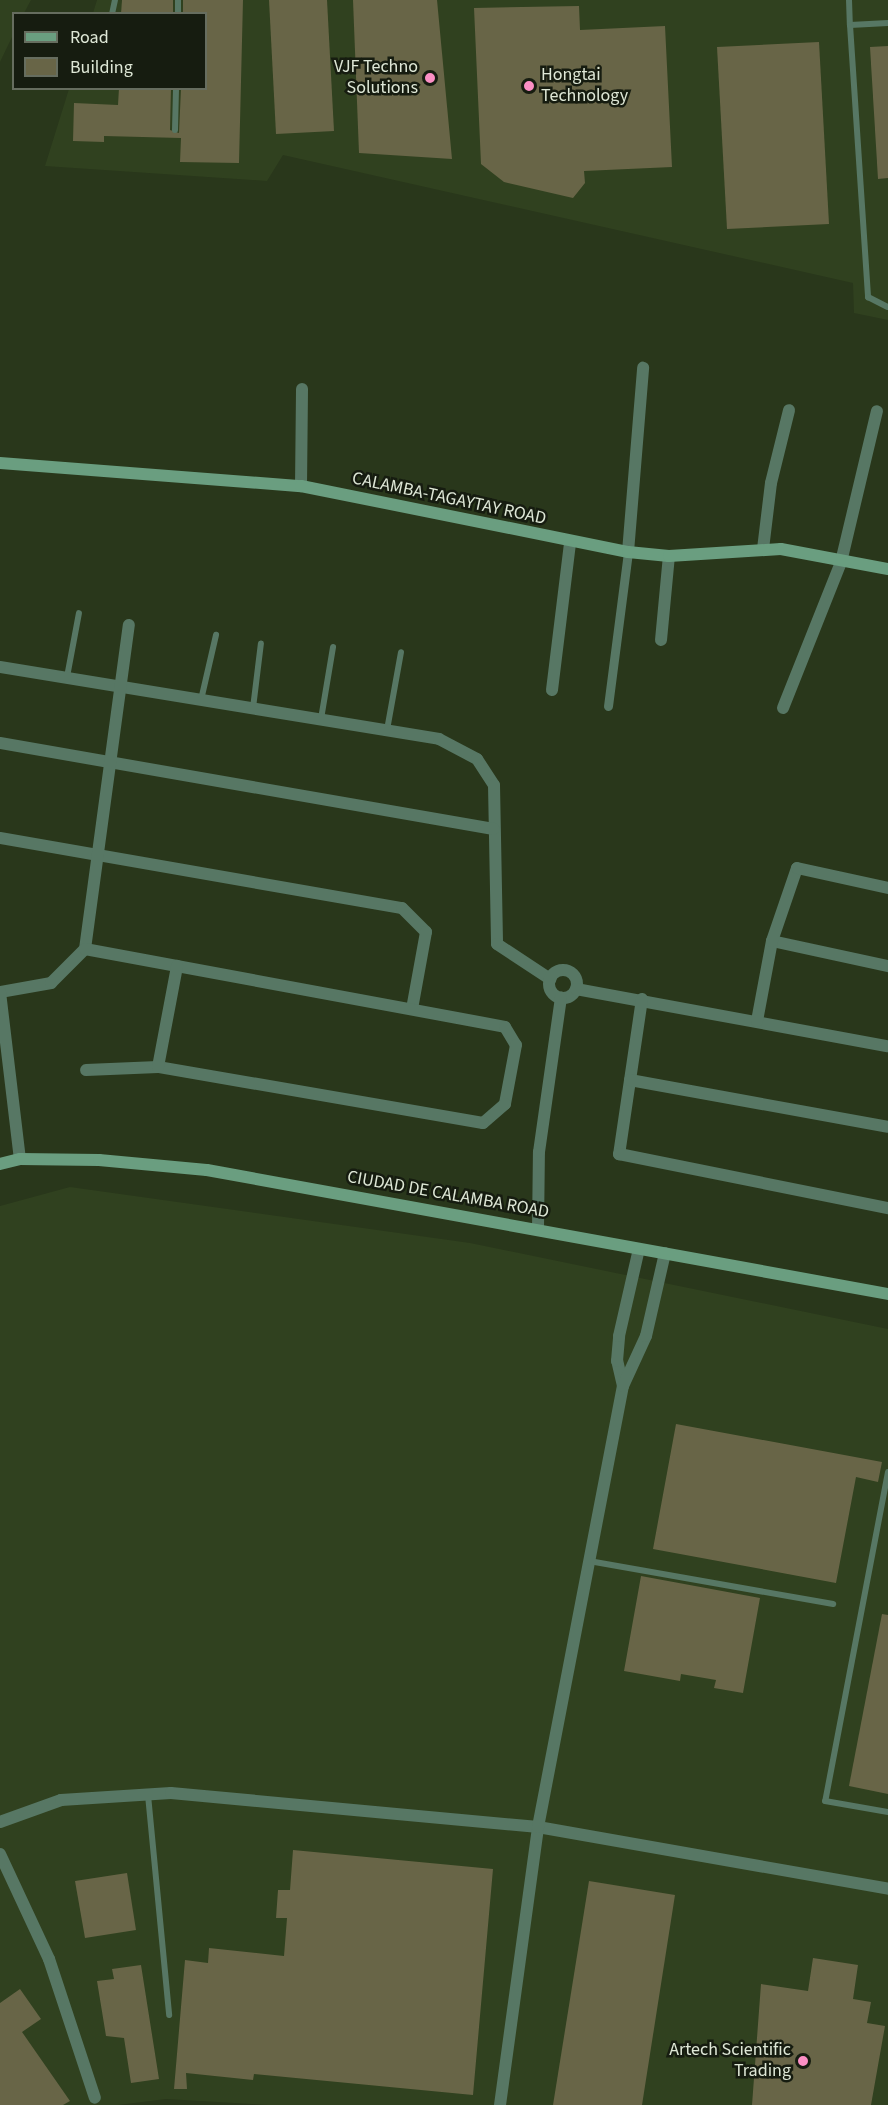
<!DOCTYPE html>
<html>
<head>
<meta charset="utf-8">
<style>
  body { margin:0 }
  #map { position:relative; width:888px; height:2105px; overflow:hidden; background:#29371b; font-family:"Source Sans 3",sans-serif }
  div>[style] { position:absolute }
  .built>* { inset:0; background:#30411f }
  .building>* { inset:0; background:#686547 }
  .service>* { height:6px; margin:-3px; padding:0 3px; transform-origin:3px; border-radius:3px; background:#577764 }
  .pedestrian>* { height:9px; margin:-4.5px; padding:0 4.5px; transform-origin:4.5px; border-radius:4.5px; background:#577764 }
  .minor>* { height:12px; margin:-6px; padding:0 6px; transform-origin:6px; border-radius:6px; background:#577764 }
  .minor>.ring { margin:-6px; padding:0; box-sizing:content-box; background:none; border:12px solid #577764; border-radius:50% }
  .secondary>* { height:12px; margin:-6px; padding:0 6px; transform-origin:6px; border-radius:6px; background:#6a9e80 }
  .dots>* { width:16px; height:16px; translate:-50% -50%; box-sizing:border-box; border:3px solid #161c10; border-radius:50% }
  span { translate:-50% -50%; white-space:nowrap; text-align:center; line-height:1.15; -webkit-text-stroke:5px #161c10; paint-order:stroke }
  .poi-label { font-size:18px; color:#dee7d6 }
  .right { translate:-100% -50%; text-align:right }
  .left { translate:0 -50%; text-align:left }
  .street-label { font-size:18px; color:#dee7d6 }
  .legend { position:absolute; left:12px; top:12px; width:195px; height:78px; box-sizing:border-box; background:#161c10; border:2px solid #666d5f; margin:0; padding:8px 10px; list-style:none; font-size:18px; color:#dee7d6 }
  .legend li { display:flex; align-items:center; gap:12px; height:30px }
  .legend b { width:30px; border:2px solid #666d5f }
</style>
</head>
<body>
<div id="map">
  <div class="built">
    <div style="clip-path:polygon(0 0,31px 0,24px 13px,14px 14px,13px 35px,0 62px)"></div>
    <div style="clip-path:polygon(97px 0,888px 0,888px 320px,854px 313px,853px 283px,283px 155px,267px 181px,45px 166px,69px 89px,206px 88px,206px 14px,93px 13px)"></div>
    <div style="clip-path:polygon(70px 1187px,470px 1243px,888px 1329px,888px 2105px,269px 2105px,166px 2099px,118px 2105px,0 2105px,0 1206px)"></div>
  </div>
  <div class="building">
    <div style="clip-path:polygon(122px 0,173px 0,173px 14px,121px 14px)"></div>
    <div style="clip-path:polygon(183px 0,243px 0,239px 163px,180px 162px,181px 138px,104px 136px,104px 142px,73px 141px,74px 103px,118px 105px,119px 88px,171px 88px,170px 130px,179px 133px,181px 88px,206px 88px,206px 14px,183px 14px)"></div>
    <div style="clip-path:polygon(269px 0,327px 0,334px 131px,276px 134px)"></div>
    <div style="clip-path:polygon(353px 0,437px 0,452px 159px,359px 153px)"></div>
    <div style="clip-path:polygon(579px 6px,580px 30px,665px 26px,672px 167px,584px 171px,585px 183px,573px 198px,504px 182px,481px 164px,474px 8px)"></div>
    <div style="clip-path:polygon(819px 42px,829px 224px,727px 229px,717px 47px)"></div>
    <div style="clip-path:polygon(888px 46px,888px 178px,878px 179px,870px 47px)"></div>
    <div style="clip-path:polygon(676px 1424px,882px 1462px,878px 1482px,856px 1477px,836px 1583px,653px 1549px)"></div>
    <div style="clip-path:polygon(641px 1576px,760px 1598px,743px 1693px,714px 1688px,716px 1680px,681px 1674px,680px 1681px,624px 1671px)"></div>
    <div style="clip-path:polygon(882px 1614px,888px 1615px,888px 1794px,849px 1786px)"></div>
    <div style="clip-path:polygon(293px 1850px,493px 1869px,473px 2095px,254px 2074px,253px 2080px,186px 2073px,187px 2089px,174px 2089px,185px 1960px,208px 1963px,209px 1948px,284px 1956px,287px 1918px,276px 1918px,278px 1890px,290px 1890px)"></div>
    <div style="clip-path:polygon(127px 1873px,136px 1930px,85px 1938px,75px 1881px)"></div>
    <div style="clip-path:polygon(589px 1881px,675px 1895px,642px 2105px,553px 2105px)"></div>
    <div style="clip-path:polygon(813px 1958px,858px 1965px,853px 1999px,871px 2002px,867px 2023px,885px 2026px,871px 2105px,752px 2105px,761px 1984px,808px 1991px)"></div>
    <div style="clip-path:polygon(141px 1965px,159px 2079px,131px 2083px,124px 2038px,106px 2036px,97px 1981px,114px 1979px,112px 1969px)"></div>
    <div style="clip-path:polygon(20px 1989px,41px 2019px,22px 2032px,70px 2101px,63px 2105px,0 2105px,0 2003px)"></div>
  </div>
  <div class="service">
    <div style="left:849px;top:0;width:25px;rotate:88deg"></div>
    <div style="left:112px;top:14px;width:14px;rotate:-78deg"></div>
    <div style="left:178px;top:14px;width:14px;rotate:-90deg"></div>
    <div style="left:888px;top:23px;width:38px;rotate:177deg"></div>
    <div style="left:850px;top:25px;width:273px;rotate:86.2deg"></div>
    <div style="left:868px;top:297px;width:22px;rotate:27deg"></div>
    <div style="left:175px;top:130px;width:42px;rotate:-88.6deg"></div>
    <div style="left:67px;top:677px;width:65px;rotate:-79.4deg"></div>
    <div style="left:201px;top:700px;width:67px;rotate:-77deg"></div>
    <div style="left:253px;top:708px;width:65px;rotate:-83deg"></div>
    <div style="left:321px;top:719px;width:73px;rotate:-80.5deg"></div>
    <div style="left:387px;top:730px;width:79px;rotate:-79.8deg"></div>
    <div style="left:888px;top:1472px;width:335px;rotate:100.8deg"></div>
    <div style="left:825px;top:1801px;width:64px;rotate:9.9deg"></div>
    <div style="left:589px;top:1561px;width:248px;rotate:10deg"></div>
    <div style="left:148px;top:1795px;width:221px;rotate:84.5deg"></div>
  </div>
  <div class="pedestrian">
    <div style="left:608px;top:706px;width:155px;rotate:-82.6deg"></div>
  </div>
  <div class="minor">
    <div style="left:301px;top:486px;width:97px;rotate:-89.4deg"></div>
    <div style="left:763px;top:549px;width:66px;rotate:-83.1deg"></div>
    <div style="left:771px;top:483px;width:75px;rotate:-76.1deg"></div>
    <div style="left:628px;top:552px;width:185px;rotate:-85.3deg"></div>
    <div style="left:661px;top:640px;width:84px;rotate:-84.6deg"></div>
    <div style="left:0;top:667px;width:445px;rotate:9.3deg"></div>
    <div style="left:439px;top:739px;width:43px;rotate:27.8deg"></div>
    <div style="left:477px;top:759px;width:31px;rotate:57deg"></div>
    <div style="left:494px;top:785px;width:159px;rotate:88.9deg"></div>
    <div style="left:497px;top:944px;width:64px;rotate:33.4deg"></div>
    <div style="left:552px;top:690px;width:148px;rotate:-83deg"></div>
    <div style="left:783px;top:708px;width:157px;rotate:-68.3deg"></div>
    <div style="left:841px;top:562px;width:155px;rotate:-76.6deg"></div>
    <div style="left:0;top:743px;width:501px;rotate:9.88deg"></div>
    <div style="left:0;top:838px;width:408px;rotate:9.9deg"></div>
    <div style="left:402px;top:908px;width:34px;rotate:45deg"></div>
    <div style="left:426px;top:932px;width:78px;rotate:100.3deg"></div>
    <div style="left:772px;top:941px;width:119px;rotate:12.2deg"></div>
    <div style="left:85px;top:949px;width:327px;rotate:-82.3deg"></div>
    <div class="ring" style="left:549px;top:970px;width:16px;height:16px"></div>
    <div style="left:576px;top:989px;width:317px;rotate:10.4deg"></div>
    <div style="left:0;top:992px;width:52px;rotate:-10deg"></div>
    <div style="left:51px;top:983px;width:48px;rotate:-45deg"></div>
    <div style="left:85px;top:949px;width:427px;rotate:10.5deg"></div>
    <div style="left:505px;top:1027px;width:21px;rotate:59deg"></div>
    <div style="left:516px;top:1045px;width:60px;rotate:100.6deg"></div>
    <div style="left:505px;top:1104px;width:29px;rotate:139deg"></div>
    <div style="left:483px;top:1123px;width:330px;rotate:-170.2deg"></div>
    <div style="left:158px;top:1067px;width:72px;rotate:177.6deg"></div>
    <div style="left:0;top:992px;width:168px;rotate:83.2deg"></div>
    <div style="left:642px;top:999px;width:157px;rotate:98.4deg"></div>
    <div style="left:619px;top:1154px;width:274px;rotate:11.4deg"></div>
    <div style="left:757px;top:1021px;width:81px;rotate:-79.4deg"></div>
    <div style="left:772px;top:941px;width:77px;rotate:-71.1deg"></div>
    <div style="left:797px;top:868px;width:93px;rotate:12.4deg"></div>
    <div style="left:158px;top:1067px;width:103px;rotate:-79.3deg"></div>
    <div style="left:630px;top:1080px;width:262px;rotate:10.3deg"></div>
    <div style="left:538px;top:1229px;width:77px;rotate:-89.3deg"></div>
    <div style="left:539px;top:1152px;width:156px;rotate:-81.9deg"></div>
    <div style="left:623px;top:1386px;width:26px;rotate:-103deg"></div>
    <div style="left:617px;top:1361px;width:25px;rotate:-85deg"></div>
    <div style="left:619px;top:1336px;width:89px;rotate:-77.1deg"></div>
    <div style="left:0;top:1822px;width:65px;rotate:-19.8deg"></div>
    <div style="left:61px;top:1800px;width:110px;rotate:-3.6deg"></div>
    <div style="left:171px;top:1793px;width:369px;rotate:5.3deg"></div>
    <div style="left:538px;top:1827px;width:355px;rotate:10deg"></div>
    <div style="left:0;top:1854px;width:116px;rotate:65deg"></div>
    <div style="left:49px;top:1959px;width:146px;rotate:71.7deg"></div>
    <div style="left:500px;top:2105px;width:281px;rotate:-82.2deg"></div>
    <div style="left:538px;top:1827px;width:449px;rotate:-79.1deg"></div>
    <div style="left:623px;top:1386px;width:55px;rotate:-65.3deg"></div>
    <div style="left:646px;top:1336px;width:85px;rotate:-77.1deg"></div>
  </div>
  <div class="secondary">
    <div style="left:0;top:463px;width:302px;rotate:4.4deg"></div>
    <div style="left:301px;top:486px;width:334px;rotate:11.4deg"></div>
    <div style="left:628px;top:552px;width:41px;rotate:5.6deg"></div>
    <div style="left:669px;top:556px;width:112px;rotate:-3.6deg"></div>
    <div style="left:781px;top:549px;width:109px;rotate:10.6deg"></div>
    <div style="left:0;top:1164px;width:21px;rotate:-14deg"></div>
    <div style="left:20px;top:1159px;width:79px;rotate:0.7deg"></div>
    <div style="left:99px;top:1160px;width:108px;rotate:5.3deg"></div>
    <div style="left:207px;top:1170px;width:692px;rotate:10.32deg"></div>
  </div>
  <div class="dots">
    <div style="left:430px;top:78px;background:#fb8fc4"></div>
    <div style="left:529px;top:86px;background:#fb8fc4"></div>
    <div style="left:803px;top:2061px;background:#fb8fc4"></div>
  </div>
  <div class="poi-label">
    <span class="right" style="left:418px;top:78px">VJF Techno<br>Solutions</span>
    <span class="left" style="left:541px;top:86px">Hongtai<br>Technology</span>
    <span class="right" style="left:791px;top:2061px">Artech Scientific<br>Trading</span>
  </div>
  <div class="street-label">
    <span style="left:449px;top:499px;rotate:12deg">CALAMBA-TAGAYTAY ROAD</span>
    <span style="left:448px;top:1195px;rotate:10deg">CIUDAD DE CALAMBA ROAD</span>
  </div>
  <ul class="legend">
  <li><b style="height:8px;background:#6a9e80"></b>Road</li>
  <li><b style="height:16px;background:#686547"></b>Building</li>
  </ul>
</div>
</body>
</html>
